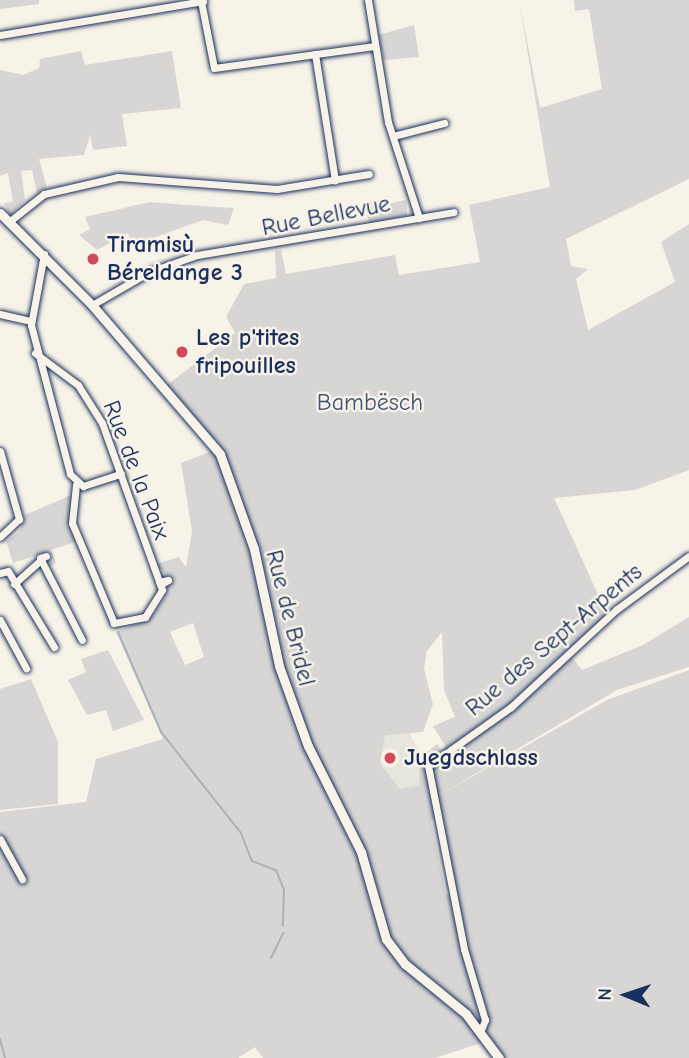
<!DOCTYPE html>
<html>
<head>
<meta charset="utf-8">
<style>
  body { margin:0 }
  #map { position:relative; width:689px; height:1058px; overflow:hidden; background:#f7f3e8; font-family:"Comic Neue",sans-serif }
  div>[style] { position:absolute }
  .built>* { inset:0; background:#e6e5de }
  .green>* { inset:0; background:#d7d6d4 }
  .stream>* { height:2px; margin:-1px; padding:0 1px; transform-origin:1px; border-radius:1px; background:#acb0b9 }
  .roads { filter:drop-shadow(0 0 2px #1b2f5e) drop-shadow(0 0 2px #1b2f5e) }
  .minor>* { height:7px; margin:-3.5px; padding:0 3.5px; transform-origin:3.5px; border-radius:3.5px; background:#f7f3e8 }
  .major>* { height:9px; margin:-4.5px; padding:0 4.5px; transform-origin:4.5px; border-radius:4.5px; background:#f7f3e8 }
  .dots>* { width:19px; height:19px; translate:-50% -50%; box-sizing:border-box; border:4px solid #f7f3e8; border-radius:50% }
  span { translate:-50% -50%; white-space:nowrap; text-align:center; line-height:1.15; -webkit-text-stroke:5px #f7f3e8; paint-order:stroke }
  .street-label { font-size:24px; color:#1b2f5e }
  .poi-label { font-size:24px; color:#1b2f5e; font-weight:700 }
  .left { translate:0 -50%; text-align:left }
  .park-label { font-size:24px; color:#415076 }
  .north { position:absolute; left:591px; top:960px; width:70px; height:70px; -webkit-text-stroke:5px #f7f3e8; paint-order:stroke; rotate:272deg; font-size:19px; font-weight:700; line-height:28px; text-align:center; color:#1b2f5e }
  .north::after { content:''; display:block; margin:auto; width:24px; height:32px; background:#1b2f5e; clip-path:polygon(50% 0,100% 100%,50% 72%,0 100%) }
</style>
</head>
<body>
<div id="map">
  <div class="built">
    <div style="clip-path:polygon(408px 730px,425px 762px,422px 793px,393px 799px,359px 740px)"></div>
  </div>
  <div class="green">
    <div style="clip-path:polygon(0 0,39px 0,39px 4px,0 9px)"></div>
    <div style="clip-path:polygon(evenodd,519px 0,540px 108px,602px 89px,589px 9px,575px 11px,574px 0,689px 0,689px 179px,566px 239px,571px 266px,588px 269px,576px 279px,588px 330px,675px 282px,661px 242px,689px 224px,689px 470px,635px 490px,554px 498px,607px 614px,618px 613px,570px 655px,582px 670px,643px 645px,689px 617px,689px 667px,617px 690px,436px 797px,607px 700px,689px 670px,689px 1058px,494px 1058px,484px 1042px,435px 1058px,263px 1058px,255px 1047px,238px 1058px,0 1058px,0 842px,23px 876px,0 835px,0 812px,86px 802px,96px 759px,163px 739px,116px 632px,152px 617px,166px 596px,170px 579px,156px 564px,179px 557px,186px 567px,192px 531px,181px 463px,220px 448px,167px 385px,235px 333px,226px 317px,244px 284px,276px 278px,275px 251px,281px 250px,286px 274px,395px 255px,399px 275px,480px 262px,469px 205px,550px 187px,519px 0,193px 623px,204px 657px,185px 665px,170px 632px,193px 623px,519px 0,442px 632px,444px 690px,455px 717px,433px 726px,446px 747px,441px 750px,437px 744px,419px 759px,420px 785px,400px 789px,380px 764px,385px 735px,423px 732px,433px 704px,424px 669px,427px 651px,442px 632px,519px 0,436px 818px,452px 894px,446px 895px,431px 820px,436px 818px)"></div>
    <div style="clip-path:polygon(414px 25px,419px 57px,384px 60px,378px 35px)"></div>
    <div style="clip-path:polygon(81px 51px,85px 65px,172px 51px,181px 108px,122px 114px,127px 146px,93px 150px,90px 135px,84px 155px,39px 159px,47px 188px,37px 193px,32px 170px,21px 171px,25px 200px,10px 215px,4px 203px,13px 202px,8px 173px,0 176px,0 70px,23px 75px,39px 68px,40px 59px)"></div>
    <div style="clip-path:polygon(385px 199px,386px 204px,406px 200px,407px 215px,369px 224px,365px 203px)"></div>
    <div style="clip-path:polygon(150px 202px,200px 206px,234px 208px,228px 225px,203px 220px,131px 246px,128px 233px,97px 250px,79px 235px,90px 229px,85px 217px)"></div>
    <div style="clip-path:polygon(71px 495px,75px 542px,51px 550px,56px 563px,49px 567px,47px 552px,13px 563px,6px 541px,19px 532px,25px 515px)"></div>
    <div style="clip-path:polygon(108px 650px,144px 720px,113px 731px,106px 710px,87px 715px,68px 680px,86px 672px,81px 659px)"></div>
    <div style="clip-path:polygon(31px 679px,58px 742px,58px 804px,0 810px,0 689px)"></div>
  </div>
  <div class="stream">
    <div style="left:118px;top:632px;width:109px;rotate:66.7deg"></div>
    <div style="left:161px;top:732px;width:129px;rotate:51.6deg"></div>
    <div style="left:241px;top:833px;width:30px;rotate:69deg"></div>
    <div style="left:252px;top:861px;width:26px;rotate:21deg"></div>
    <div style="left:276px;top:870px;width:22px;rotate:68deg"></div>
    <div style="left:284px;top:890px;width:36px;rotate:92deg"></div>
    <div style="left:271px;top:958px;width:28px;rotate:-64deg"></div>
    <div style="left:0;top:1039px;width:20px;rotate:75deg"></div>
  </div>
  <div class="roads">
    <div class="minor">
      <div style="left:368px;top:0;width:124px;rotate:80.7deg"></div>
      <div style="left:388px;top:122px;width:101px;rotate:72.1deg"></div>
      <div style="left:201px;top:1px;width:68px;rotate:79deg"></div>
      <div style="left:214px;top:68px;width:162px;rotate:-7.8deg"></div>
      <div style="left:0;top:35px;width:206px;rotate:-9.5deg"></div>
      <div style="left:315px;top:54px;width:128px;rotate:81deg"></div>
      <div style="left:393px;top:136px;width:53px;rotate:-14.3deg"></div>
      <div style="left:10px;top:221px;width:43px;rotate:-38.5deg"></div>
      <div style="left:44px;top:194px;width:76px;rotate:-12.9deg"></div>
      <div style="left:118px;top:177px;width:159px;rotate:4.3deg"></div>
      <div style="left:277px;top:189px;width:93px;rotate:-9.3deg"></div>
      <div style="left:44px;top:254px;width:72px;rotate:100.4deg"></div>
      <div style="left:31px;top:325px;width:154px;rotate:75.3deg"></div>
      <div style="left:70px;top:474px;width:18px;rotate:43deg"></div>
      <div style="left:83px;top:486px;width:40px;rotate:-18deg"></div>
      <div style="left:92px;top:305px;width:66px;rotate:-30.1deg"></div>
      <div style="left:149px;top:272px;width:51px;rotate:-19.5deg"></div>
      <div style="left:197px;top:255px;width:260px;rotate:-9.5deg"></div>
      <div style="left:0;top:314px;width:32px;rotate:13deg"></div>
      <div style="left:35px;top:353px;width:54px;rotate:36.7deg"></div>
      <div style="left:78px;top:385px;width:45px;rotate:57.7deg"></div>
      <div style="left:102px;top:423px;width:177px;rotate:70.2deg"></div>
      <div style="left:162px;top:590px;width:32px;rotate:122deg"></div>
      <div style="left:145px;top:617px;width:32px;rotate:169deg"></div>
      <div style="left:114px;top:623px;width:108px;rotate:-112.8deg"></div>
      <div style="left:72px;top:523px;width:39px;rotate:-84deg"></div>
      <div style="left:0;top:451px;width:71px;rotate:74.4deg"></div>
      <div style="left:19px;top:519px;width:26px;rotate:137deg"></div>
      <div style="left:46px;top:556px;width:6px;rotate:162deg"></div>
      <div style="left:40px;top:558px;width:92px;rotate:62.9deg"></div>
      <div style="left:0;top:573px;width:8px;rotate:-14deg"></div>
      <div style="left:8px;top:571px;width:89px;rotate:58.8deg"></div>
      <div style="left:159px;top:582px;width:9px;rotate:-13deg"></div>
      <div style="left:168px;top:580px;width:9px;rotate:148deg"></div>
      <div style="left:14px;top:584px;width:38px;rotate:-42deg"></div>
      <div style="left:0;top:620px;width:55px;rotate:61.6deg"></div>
      <div style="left:0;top:839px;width:46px;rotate:61.2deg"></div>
      <div style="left:481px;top:1030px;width:11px;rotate:-68deg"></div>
      <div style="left:485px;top:1020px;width:74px;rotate:-106.5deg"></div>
      <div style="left:464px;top:949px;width:187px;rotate:-101.1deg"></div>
      <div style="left:428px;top:766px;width:102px;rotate:-35.4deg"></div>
      <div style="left:511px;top:707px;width:144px;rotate:-42.8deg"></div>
      <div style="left:617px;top:609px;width:89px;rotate:-36.4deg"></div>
    </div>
    <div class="major">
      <div style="left:0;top:213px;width:130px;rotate:45deg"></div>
      <div style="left:92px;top:305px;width:196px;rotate:49.3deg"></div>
      <div style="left:220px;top:454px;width:101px;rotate:70.3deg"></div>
      <div style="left:254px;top:549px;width:120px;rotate:77.9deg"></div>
      <div style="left:279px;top:666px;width:85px;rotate:70.1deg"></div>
      <div style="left:308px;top:746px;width:119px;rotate:63.4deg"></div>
      <div style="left:361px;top:852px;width:91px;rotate:74deg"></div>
      <div style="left:386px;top:939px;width:31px;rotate:53deg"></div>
      <div style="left:405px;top:964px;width:79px;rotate:39.3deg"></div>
      <div style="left:466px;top:1014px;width:55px;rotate:53.1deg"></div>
    </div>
  </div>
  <div class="dots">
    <div style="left:93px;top:259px;background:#d1495b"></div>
    <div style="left:182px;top:352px;background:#d1495b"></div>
    <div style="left:390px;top:758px;background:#d1495b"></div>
  </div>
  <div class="street-label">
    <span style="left:326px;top:216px;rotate:-11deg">Rue Bellevue</span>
    <span style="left:136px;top:470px;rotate:69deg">Rue de la Paix</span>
    <span style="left:290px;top:618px;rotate:76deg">Rue de Bridel</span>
    <span style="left:554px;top:640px;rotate:-40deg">Rue des Sept-Arpents</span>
  </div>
  <div class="poi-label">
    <span class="left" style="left:107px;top:259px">Tiramisù<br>Béreldange 3</span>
    <span class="left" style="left:196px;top:352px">Les p'tites<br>fripouilles</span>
    <span class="left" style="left:404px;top:758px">Juegdschlass</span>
  </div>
  <div class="park-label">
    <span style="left:370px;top:403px">Bambësch</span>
  </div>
  <div class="north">N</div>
</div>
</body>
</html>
